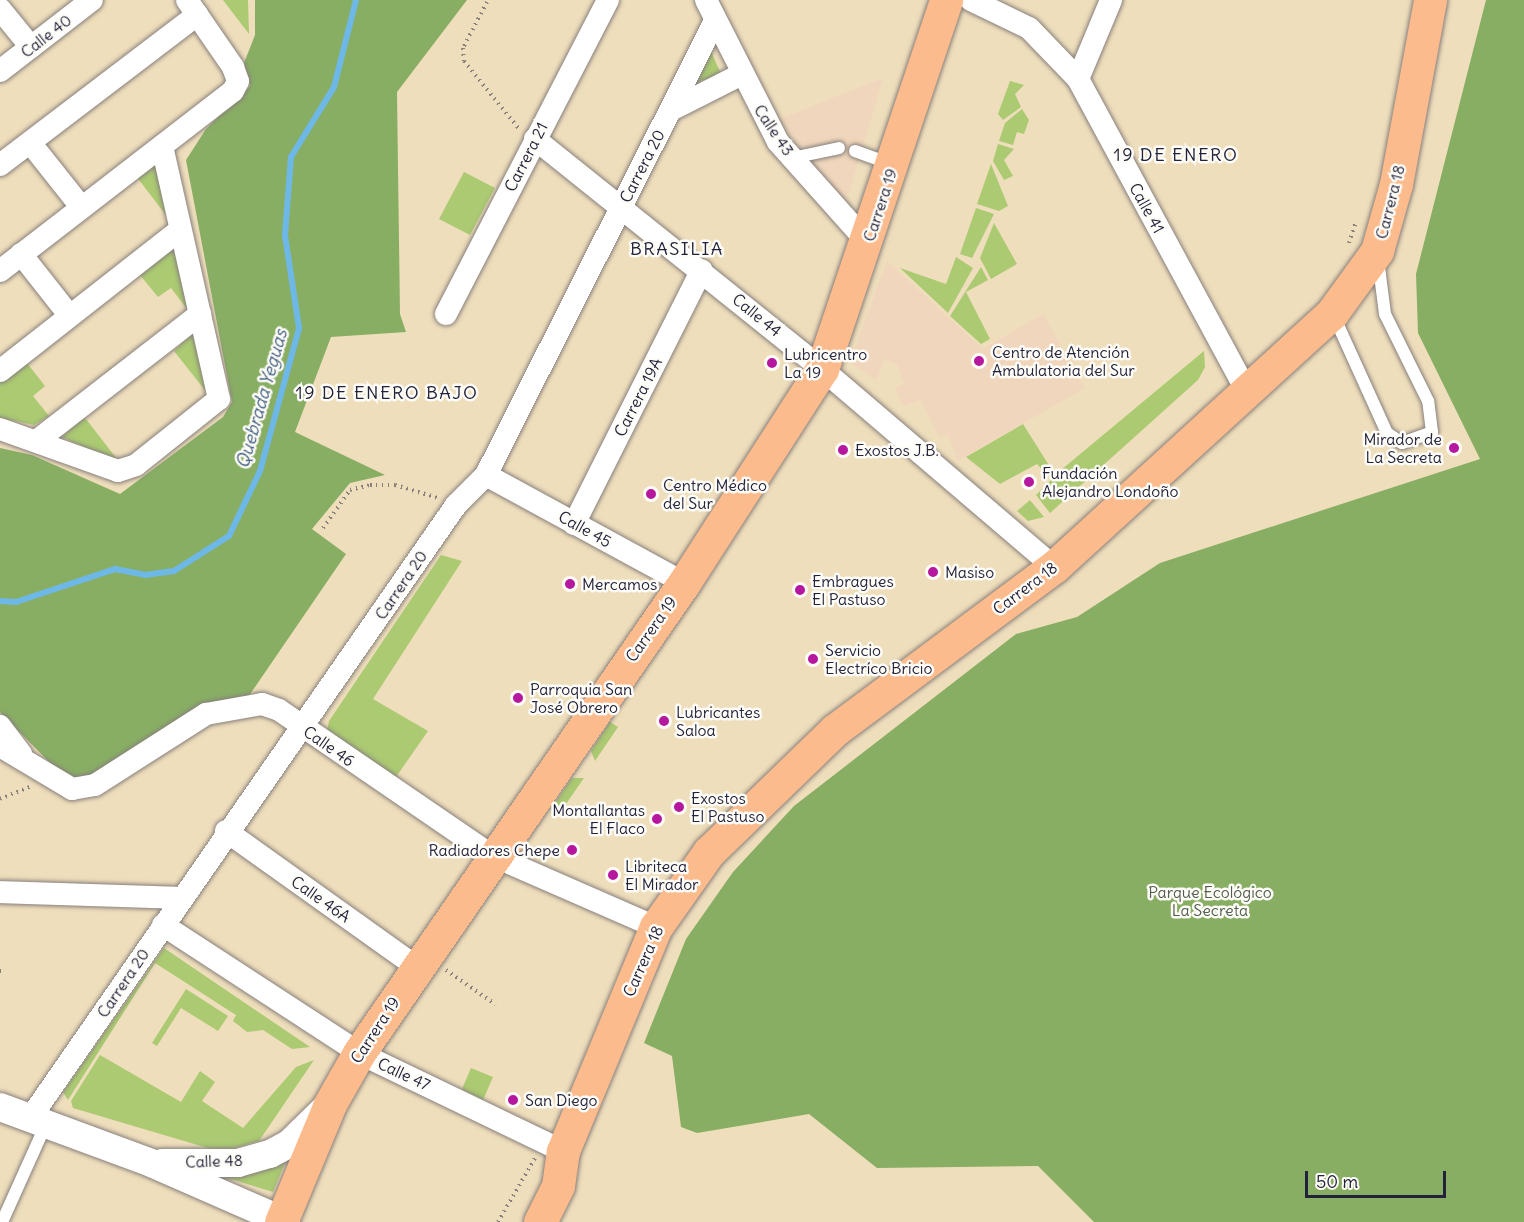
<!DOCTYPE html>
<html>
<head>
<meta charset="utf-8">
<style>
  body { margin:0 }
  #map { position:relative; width:1524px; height:1222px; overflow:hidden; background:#efdebc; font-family:Delius,sans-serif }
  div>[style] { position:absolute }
  .built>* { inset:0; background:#f0d6bc }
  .green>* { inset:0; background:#abca72 }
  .forest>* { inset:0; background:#88ae64 }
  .stream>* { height:6px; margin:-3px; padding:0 3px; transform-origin:3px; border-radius:3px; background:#6eb8e7 }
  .path>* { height:4px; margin-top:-2px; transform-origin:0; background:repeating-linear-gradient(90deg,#88807c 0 1.5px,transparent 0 6px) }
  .roads { filter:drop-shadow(0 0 2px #88807c) drop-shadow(0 0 2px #88807c) }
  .service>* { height:12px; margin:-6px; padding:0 6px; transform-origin:6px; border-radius:6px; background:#fff }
  .minor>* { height:22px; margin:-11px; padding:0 11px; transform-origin:11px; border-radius:11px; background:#fff }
  .tertiary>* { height:28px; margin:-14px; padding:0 14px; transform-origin:14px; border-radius:14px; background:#fff }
  .primary>* { height:33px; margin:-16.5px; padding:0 16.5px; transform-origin:16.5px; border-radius:16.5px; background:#fbbb8d }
  .dots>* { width:16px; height:16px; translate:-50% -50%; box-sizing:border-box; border:3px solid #fdfcf7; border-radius:50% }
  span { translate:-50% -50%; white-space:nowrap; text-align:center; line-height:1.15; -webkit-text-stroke:5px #fdfcf7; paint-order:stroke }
  .street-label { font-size:16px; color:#22223b }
  .poi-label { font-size:16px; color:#22223b }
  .left { translate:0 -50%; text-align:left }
  .right { translate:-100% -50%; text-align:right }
  .park-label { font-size:16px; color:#525d4e }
  .neighbourhood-label { font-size:18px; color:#22223b; letter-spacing:1.5px }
  .water-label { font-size:18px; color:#405e80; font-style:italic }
  .scale { position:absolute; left:1305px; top:1171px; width:141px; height:27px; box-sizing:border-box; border:3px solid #22223b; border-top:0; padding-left:8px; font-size:18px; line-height:21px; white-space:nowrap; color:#22223b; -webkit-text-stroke:4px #fdfcf7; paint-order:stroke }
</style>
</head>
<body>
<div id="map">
  <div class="built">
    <div style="clip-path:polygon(883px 78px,848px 197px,837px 194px,834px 199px,780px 119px)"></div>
    <div style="clip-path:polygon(887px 261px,983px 349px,1043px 314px,1085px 388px,957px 461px,948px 434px,939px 437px,921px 400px,903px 406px,895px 388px,904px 384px,897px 364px,885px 359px,876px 380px,850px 362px)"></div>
  </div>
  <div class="green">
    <div style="clip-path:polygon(223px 0,248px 0,249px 34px)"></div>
    <div style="clip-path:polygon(710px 49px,721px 74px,694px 83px)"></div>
    <div style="clip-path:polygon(1010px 81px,1024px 85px,1015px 94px,1021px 107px,1003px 120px,998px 114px)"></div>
    <div style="clip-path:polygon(1022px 109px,1029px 120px,1024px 134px,1017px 132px,1013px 145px,999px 141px,1005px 123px)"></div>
    <div style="clip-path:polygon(998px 144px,1014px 149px,1004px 160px,1013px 176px,1004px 180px,993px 161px)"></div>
    <div style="clip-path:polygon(153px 164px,160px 169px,172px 223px,136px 176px)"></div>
    <div style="clip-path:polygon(991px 164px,1008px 206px,999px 211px,977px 204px)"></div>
    <div style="clip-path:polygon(464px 172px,495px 188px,470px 235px,439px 219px)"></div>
    <div style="clip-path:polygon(976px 208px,994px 214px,972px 258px,960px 254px)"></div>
    <div style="clip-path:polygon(994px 223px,1017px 264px,991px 279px,980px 258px)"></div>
    <div style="clip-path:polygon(172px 247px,176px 249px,187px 309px,171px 288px,158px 297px,140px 275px)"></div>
    <div style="clip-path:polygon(956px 257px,973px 268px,948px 313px,900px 268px,946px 284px)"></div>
    <div style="clip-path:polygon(981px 267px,988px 280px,966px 292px,990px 339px,981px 344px,950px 316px)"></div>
    <div style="clip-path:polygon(193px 333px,208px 394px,174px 351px)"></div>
    <div style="clip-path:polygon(1204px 351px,1205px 367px,1198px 380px,1050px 513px,1036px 495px,1055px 476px,1048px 476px,1037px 464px,1000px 484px,966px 457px,1023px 424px,1055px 475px)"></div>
    <div style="clip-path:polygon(27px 363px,45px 386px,33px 396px,49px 416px,34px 425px,0 418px,0 382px)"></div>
    <div style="clip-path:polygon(82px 419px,86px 419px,120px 463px,62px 437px)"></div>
    <div style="clip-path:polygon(1030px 500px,1044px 517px,1028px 521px,1017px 511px)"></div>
    <div style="clip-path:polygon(441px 555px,462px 561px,373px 699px,428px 731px,396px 777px,327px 731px,329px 721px)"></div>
    <div style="clip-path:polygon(610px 722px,618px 727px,595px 761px,591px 751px)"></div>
    <div style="clip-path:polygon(572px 778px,584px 778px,559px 814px,551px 809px)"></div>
    <div style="clip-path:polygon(164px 948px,310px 1047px,292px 1049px,263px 1030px,247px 1032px,233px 1021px,236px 1015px,155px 963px,68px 1100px,63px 1092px)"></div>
    <div style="clip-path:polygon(186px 989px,228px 1016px,218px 1031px,181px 1008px,157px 1046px,152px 1043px)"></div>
    <div style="clip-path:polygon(100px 1055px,181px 1102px,200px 1071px,215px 1082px,202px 1101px,243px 1128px,296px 1067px,314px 1060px,259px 1141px,221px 1152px,73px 1108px,71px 1101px)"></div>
    <div style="clip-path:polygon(471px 1068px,493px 1077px,483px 1100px,462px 1089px)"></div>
    <div style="clip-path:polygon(276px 1162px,285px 1163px,273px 1192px,211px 1173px,239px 1177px)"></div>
  </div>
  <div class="forest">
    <div style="clip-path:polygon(255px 0,467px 0,397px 92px,400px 314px,406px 332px,331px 337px,295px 432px,385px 475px,350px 483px,312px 529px,346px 554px,244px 703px,81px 780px,60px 773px,0 712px,0 448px,32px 455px,120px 494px,223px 417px,232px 402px,186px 160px,206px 129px,250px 86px,244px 63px,255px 35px)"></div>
    <div style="clip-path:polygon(1486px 0,1524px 0,1524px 1222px,1094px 1222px,1038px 1166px,877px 1168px,809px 1114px,697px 1133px,681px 1127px,672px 1056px,644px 1043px,686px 939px,733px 872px,794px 806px,1016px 634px,1077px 617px,1160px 563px,1480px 459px,1418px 333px,1416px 274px)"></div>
  </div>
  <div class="stream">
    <div style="left:0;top:601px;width:16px;rotate:4deg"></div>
    <div style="left:16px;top:602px;width:104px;rotate:-18.4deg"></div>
    <div style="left:115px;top:569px;width:31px;rotate:11deg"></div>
    <div style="left:145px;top:575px;width:29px;rotate:-8deg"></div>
    <div style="left:174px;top:571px;width:65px;rotate:-32.5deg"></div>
    <div style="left:229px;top:536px;width:72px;rotate:-64.5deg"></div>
    <div style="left:260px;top:471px;width:148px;rotate:-74.7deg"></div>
    <div style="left:299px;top:328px;width:94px;rotate:-98.6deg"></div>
    <div style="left:285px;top:235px;width:78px;rotate:-85.6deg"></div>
    <div style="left:291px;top:157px;width:82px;rotate:-58.4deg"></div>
    <div style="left:334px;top:87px;width:90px;rotate:-75.8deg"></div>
  </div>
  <div class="path">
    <div style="left:487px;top:2px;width:52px;rotate:117.6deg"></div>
    <div style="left:463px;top:48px;width:13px;rotate:86deg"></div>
    <div style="left:464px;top:61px;width:87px;rotate:51deg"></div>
    <div style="left:1349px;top:243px;width:22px;rotate:-72deg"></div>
    <div style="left:323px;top:528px;width:47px;rotate:-54.6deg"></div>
    <div style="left:350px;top:490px;width:21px;rotate:-14deg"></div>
    <div style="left:370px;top:485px;width:25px"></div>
    <div style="left:395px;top:485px;width:45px;rotate:16.8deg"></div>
    <div style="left:0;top:799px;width:32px;rotate:-22deg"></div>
    <div style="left:446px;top:970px;width:60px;rotate:34.8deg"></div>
    <div style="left:0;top:971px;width:2px"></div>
    <div style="left:498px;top:1222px;width:74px;rotate:-60deg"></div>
  </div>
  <div class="roads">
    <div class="service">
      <div style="left:855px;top:151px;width:38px;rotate:20deg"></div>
      <div style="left:792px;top:158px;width:48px;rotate:-12deg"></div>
      <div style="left:1333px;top:314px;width:131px;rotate:65.6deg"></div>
      <div style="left:1387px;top:433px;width:18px;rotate:34deg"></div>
      <div style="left:1402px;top:443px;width:32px;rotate:-20deg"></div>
      <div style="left:1432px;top:432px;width:31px;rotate:-97deg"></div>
      <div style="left:1428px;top:401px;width:97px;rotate:-116.3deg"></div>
      <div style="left:1385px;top:314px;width:55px;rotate:-97.3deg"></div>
      <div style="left:2px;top:1222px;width:107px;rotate:-65.8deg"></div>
    </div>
    <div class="minor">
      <div style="left:706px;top:0;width:159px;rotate:63.1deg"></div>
      <div style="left:778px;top:142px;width:135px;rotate:48.3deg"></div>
      <div style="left:971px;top:0;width:64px;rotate:25.8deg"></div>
      <div style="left:1029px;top:28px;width:71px;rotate:46.1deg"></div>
      <div style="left:1078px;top:79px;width:356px;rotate:61.6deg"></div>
      <div style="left:0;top:9px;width:49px;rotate:50.8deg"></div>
      <div style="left:0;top:71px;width:116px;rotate:-37.7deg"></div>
      <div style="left:1078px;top:79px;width:86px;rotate:-67.3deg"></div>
      <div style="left:671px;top:110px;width:77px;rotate:-26.9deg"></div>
      <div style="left:535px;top:139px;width:368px;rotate:38.7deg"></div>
      <div style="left:822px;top:369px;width:305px;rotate:40.5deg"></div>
      <div style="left:32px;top:145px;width:80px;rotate:51.6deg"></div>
      <div style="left:0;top:165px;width:248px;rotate:-37.3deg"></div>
      <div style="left:21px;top:254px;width:78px;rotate:51.8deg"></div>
      <div style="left:0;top:271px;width:294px;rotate:-37.7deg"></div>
      <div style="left:233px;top:91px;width:11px;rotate:-63deg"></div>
      <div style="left:238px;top:81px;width:15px;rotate:-110deg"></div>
      <div style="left:233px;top:67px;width:81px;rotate:-124.5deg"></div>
      <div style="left:446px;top:314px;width:353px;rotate:-62.7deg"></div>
      <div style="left:0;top:371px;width:229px;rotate:-38.1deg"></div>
      <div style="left:0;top:429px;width:125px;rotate:19.6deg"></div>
      <div style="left:118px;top:471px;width:19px;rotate:-18deg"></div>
      <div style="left:136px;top:465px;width:106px;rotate:-38.5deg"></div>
      <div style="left:219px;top:399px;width:259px;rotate:-102.7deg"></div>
      <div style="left:39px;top:439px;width:204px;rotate:-37.8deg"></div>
      <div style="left:486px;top:475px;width:226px;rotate:28.6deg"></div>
      <div style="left:574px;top:524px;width:284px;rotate:-63.3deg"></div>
      <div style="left:0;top:726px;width:35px;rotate:53deg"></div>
      <div style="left:0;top:746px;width:84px;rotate:30.8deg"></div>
      <div style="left:72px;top:789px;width:23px;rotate:-10deg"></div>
      <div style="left:95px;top:785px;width:132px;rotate:-32.6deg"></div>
      <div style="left:206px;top:714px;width:57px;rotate:-10.1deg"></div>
      <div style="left:262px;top:704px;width:18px;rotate:19deg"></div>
      <div style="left:279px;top:710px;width:257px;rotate:34.4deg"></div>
      <div style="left:491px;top:855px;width:180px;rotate:23.6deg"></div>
      <div style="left:226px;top:831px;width:234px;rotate:35.5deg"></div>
      <div style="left:0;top:892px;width:180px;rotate:1.9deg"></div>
      <div style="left:163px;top:925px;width:234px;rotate:33.1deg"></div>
      <div style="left:359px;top:1053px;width:226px;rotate:25.7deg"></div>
      <div style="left:31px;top:1117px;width:745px;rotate:-55.22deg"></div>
      <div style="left:456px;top:505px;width:42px;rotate:-45deg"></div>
      <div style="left:486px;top:475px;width:508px;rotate:-63.23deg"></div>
    </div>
    <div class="tertiary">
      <div style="left:0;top:1107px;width:161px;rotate:20.3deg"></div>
      <div style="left:151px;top:1163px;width:147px;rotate:23.6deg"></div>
      <div style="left:162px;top:1163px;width:76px"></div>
      <div style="left:238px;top:1163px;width:33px;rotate:-16deg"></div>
      <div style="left:270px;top:1154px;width:21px;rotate:-28deg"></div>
      <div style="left:289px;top:1144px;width:54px;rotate:-44.3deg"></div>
    </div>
    <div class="primary">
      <div style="left:281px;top:1222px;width:128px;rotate:-67.4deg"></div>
      <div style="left:330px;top:1104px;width:59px;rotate:-60.4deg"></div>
      <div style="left:359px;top:1053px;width:571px;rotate:-55.34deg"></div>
      <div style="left:684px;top:583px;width:255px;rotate:-57.2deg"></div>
      <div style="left:822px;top:369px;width:389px;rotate:-71.4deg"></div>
      <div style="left:540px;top:1222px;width:40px;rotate:-63.4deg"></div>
      <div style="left:558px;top:1186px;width:35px;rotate:-82deg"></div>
      <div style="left:563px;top:1151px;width:243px;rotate:-67.5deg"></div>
      <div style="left:656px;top:927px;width:92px;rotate:-54.8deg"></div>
      <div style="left:709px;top:852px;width:175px;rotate:-44.1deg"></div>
      <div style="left:835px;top:730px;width:273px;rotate:-36.7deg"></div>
      <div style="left:1054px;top:567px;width:377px;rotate:-42.4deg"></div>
      <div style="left:1332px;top:313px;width:77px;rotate:-54deg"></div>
      <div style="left:1377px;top:251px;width:70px;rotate:-74.2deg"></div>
      <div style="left:1396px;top:184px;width:187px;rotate:-79.5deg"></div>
    </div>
  </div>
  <div class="dots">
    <div style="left:979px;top:361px;background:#b5179e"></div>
    <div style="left:772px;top:363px;background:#b5179e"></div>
    <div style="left:1454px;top:448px;background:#b5179e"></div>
    <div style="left:843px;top:450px;background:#b5179e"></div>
    <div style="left:1029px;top:482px;background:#b5179e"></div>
    <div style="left:651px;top:494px;background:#b5179e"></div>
    <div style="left:933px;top:572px;background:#b5179e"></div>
    <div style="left:570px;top:584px;background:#b5179e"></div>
    <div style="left:800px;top:590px;background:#b5179e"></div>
    <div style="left:813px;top:659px;background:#b5179e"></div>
    <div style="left:518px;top:698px;background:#b5179e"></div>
    <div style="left:664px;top:721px;background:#b5179e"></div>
    <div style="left:679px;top:807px;background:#b5179e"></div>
    <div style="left:657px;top:819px;background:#b5179e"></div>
    <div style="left:572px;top:850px;background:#b5179e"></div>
    <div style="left:613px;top:875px;background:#b5179e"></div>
    <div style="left:513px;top:1100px;background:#b5179e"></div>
  </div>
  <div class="street-label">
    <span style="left:46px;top:36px;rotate:-38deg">Calle 40</span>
    <span style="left:774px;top:130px;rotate:56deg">Calle 43</span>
    <span style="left:526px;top:157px;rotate:-63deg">Carrera 21</span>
    <span style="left:642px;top:166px;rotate:-63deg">Carrera 20</span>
    <span style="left:1390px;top:202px;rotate:-76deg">Carrera 18</span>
    <span style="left:880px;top:205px;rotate:-72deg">Carrera 19</span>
    <span style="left:1147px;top:208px;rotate:61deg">Calle 41</span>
    <span style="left:757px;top:315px;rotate:39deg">Calle 44</span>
    <span style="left:638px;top:397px;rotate:-63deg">Carrera 19A</span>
    <span style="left:585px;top:529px;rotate:29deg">Calle 45</span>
    <span style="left:401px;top:585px;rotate:-56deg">Carrera 20</span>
    <span style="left:1025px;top:588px;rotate:-37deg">Carrera 18</span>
    <span style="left:651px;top:629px;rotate:-55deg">Carrera 19</span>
    <span style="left:329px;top:746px;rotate:35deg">Calle 46</span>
    <span style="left:321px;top:899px;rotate:35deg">Calle 46A</span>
    <span style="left:643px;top:961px;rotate:-66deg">Carrera 18</span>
    <span style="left:123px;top:983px;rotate:-56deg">Carrera 20</span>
    <span style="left:375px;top:1030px;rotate:-57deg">Carrera 19</span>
    <span style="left:404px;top:1074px;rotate:25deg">Calle 47</span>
    <span style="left:214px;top:1161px;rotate:-2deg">Calle 48</span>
  </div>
  <div class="poi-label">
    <span class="left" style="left:992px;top:361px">Centro de Atención<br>Ambulatoria del Sur</span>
    <span class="left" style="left:784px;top:363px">Lubricentro<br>La 19</span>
    <span class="right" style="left:1442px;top:448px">Mirador de<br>La Secreta</span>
    <span class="left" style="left:855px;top:450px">Exostos J.B.</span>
    <span class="left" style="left:1042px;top:482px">Fundación<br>Alejandro Londoño</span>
    <span class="left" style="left:663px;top:494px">Centro Médico<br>del Sur</span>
    <span class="left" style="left:945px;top:572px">Masiso</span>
    <span class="left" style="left:812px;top:590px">Embragues<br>El Pastuso</span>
    <span class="left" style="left:582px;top:584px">Mercamos</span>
    <span class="left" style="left:825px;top:659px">Servicio<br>Electríco Bricio</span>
    <span class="left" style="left:530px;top:698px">Parroquia San<br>José Obrero</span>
    <span class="left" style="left:676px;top:721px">Lubricantes<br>Saloa</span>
    <span class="left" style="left:691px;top:807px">Exostos<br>El Pastuso</span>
    <span class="right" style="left:645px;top:819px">Montallantas<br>El Flaco</span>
    <span class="right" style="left:560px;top:850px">Radiadores Chepe</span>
    <span class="left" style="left:625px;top:875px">Libriteca<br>El Mirador</span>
    <span class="left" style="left:525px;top:1100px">San Diego</span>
  </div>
  <div class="park-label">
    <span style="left:1210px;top:901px">Parque Ecológico<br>La Secreta</span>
  </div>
  <div class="neighbourhood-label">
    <span style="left:1176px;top:155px">19 DE ENERO</span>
    <span style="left:677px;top:249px">BRASILIA</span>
    <span style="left:387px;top:393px">19 DE ENERO BAJO</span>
  </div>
  <div class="water-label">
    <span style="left:262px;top:399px;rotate:-74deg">Quebrada Yeguas</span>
  </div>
  <div class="scale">50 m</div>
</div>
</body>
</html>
